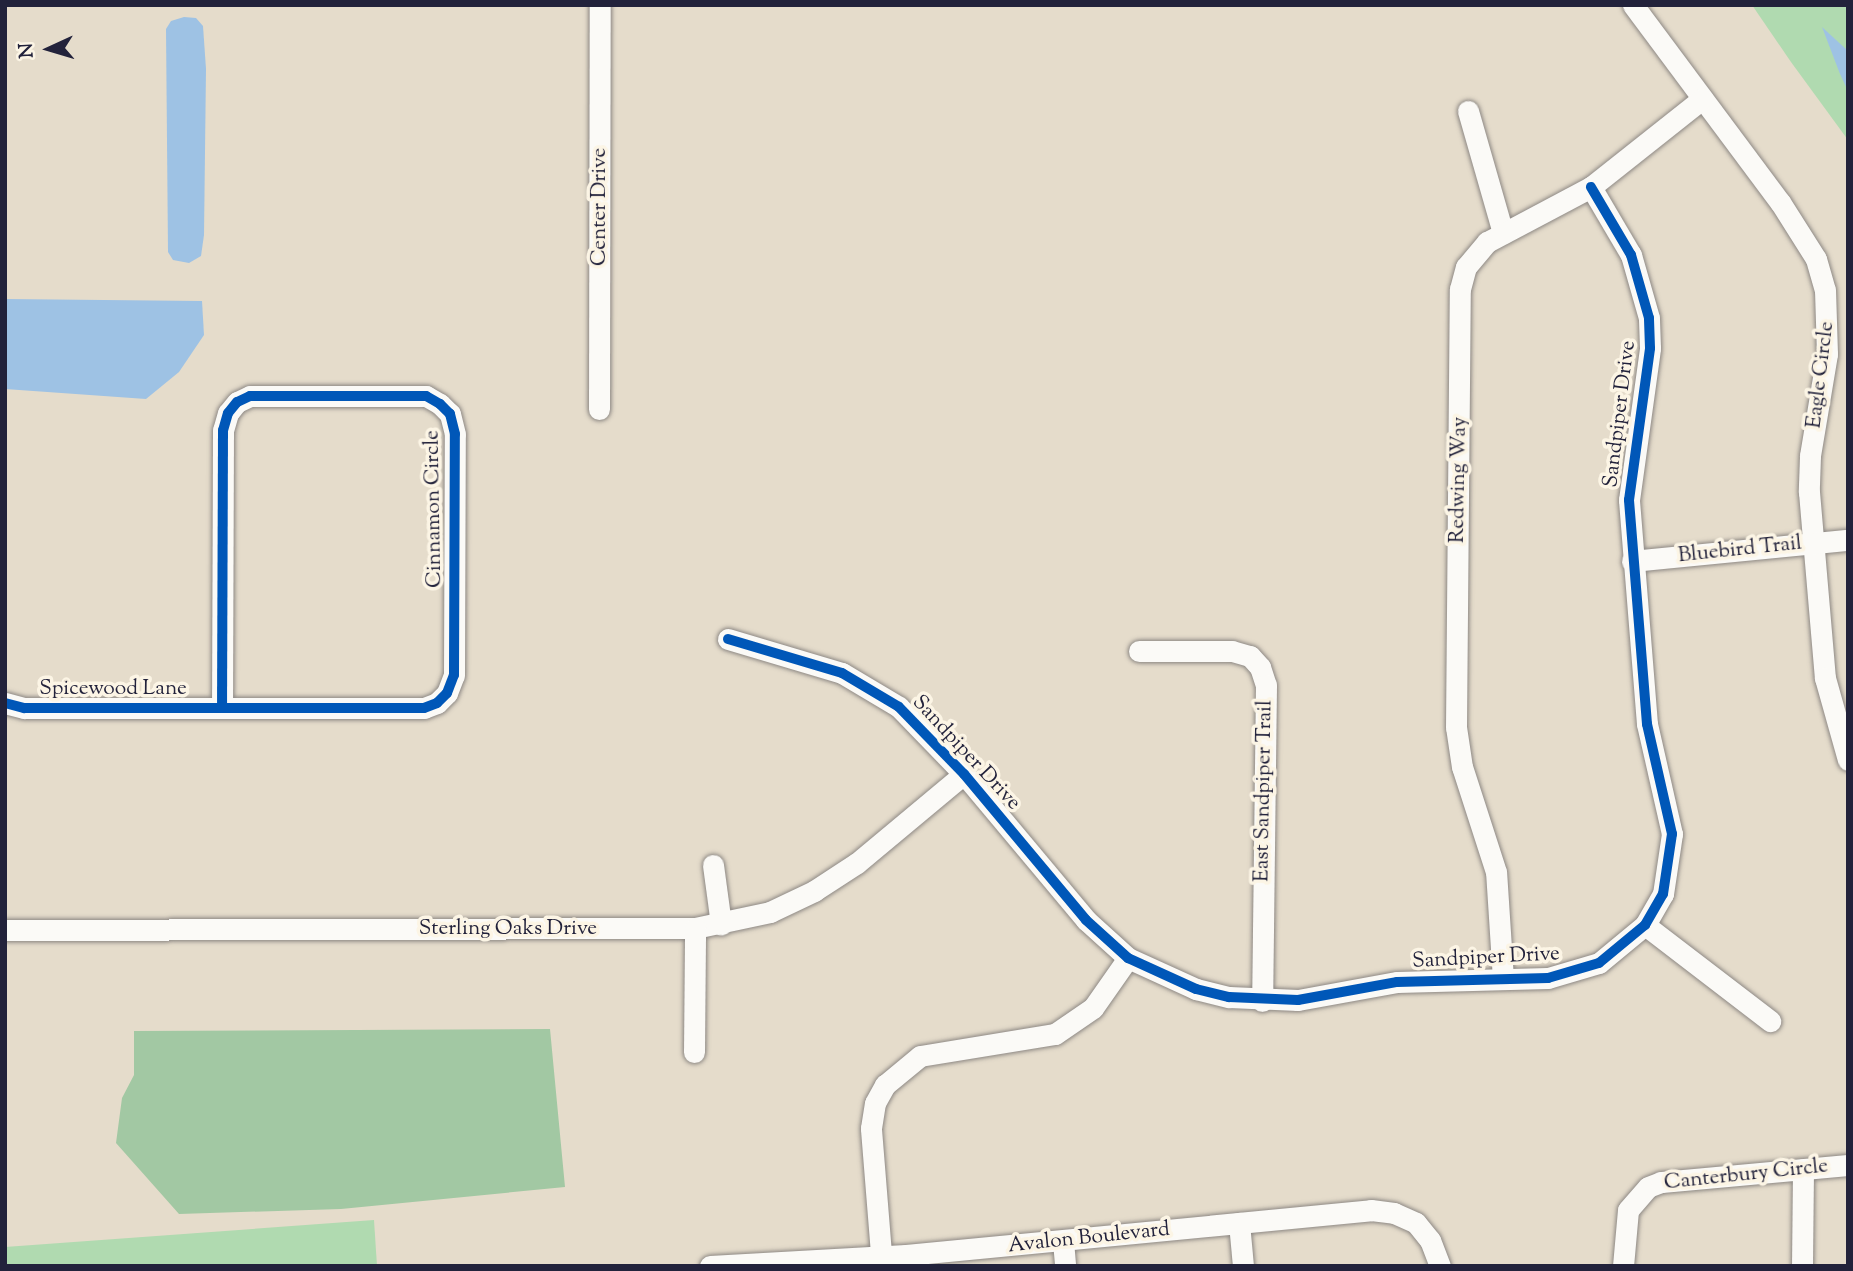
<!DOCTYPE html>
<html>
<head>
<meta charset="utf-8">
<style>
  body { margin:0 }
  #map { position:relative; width:1853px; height:1271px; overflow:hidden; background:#e5dccb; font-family:"Sorts Mill Goudy",serif }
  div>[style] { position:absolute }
  .green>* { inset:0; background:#b0dab0 }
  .forest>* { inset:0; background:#a2c8a3 }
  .water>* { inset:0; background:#9ec2e4 }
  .roads { filter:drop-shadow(0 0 2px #8d8884) drop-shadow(0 0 2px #8d8884) }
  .minor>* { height:21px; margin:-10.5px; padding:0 10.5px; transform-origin:10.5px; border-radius:10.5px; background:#fbfaf7 }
  .cycleway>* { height:10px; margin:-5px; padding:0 5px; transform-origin:5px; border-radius:5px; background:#0057b8 }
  span { translate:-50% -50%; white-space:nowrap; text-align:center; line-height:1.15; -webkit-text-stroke:7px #fcf5e5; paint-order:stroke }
  .street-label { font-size:21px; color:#22223b }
  .frame { position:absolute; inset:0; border:7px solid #22223b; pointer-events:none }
  .north { position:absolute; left:14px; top:14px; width:70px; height:70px; -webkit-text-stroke:5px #fcf5e5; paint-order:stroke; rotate:266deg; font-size:19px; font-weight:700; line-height:28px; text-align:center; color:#22223b }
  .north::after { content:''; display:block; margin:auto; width:24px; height:32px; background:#22223b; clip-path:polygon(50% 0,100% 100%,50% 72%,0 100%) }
</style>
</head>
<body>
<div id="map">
  <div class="green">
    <div style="clip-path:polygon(1752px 5px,1848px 5px,1848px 140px,1791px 62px)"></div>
    <div style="clip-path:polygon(374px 1220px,377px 1266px,5px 1266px,5px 1247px)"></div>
  </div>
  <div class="forest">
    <div style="clip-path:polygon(550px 1029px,565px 1187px,341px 1209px,179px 1214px,116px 1143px,122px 1098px,134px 1075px,134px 1031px)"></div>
  </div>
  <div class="water">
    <div style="clip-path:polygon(184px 17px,196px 18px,203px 26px,206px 69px,204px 235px,201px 256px,189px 263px,173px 260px,168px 252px,166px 29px,171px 21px)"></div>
    <div style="clip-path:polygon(1822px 27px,1848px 51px,1848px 91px,1840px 74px)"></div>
    <div style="clip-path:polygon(5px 299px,202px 301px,204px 335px,179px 372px,146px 399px,5px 389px)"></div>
  </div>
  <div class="roads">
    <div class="minor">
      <div style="left:1633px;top:5px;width:246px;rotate:53.3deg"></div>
      <div style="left:1780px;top:202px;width:67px;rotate:57.7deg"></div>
      <div style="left:1816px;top:259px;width:32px;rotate:74deg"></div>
      <div style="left:1825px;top:290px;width:64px;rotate:88.2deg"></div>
      <div style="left:1827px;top:354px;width:103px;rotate:99.5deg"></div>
      <div style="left:1810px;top:456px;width:36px;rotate:92deg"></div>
      <div style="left:1809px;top:492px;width:187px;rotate:85.1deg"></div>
      <div style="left:1825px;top:678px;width:85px;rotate:74.3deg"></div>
      <div style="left:1468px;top:111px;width:127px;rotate:74deg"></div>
      <div style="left:599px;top:409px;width:404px;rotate:-89.9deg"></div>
      <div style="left:1632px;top:561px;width:217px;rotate:-5.6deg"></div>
      <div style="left:728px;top:639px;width:119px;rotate:16.6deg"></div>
      <div style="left:842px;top:673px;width:66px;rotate:30.8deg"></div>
      <div style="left:899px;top:707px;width:93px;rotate:45.9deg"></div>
      <div style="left:964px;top:774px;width:190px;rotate:50.1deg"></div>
      <div style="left:1086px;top:920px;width:57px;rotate:42.1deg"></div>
      <div style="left:1128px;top:958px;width:75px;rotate:24.5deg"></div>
      <div style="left:1196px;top:989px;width:34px;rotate:14deg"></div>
      <div style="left:1229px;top:997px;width:69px;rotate:2.5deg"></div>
      <div style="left:1298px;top:1000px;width:101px;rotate:-10.3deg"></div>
      <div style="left:1397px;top:982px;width:151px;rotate:-1.5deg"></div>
      <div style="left:1548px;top:978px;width:53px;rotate:-16.4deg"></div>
      <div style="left:1599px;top:963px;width:60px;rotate:-39.6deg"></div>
      <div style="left:1645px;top:925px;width:36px;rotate:-60deg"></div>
      <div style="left:1663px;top:894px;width:61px;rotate:-81.5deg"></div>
      <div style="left:1672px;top:834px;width:113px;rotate:-102.8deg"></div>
      <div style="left:1647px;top:724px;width:225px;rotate:-94.6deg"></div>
      <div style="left:1629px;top:500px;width:153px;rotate:-82.1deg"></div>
      <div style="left:1650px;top:348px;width:30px;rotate:-92deg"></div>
      <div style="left:1649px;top:318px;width:66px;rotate:-105.9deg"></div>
      <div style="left:1631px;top:255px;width:79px;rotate:-120.5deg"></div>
      <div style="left:1139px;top:651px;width:93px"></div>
      <div style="left:1232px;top:651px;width:19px;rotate:16deg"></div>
      <div style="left:1250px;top:656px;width:15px;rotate:48deg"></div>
      <div style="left:1260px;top:667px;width:19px;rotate:72deg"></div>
      <div style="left:1266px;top:685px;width:316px;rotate:90.7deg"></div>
      <div style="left:5px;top:703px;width:20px;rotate:15deg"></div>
      <div style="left:24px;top:708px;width:400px"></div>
      <div style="left:424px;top:708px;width:14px;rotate:-21deg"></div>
      <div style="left:437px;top:703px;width:14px;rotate:-45deg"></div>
      <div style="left:447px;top:693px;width:19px;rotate:-69deg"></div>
      <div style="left:454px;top:675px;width:241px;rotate:-89.8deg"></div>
      <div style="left:455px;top:434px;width:21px;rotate:-104deg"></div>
      <div style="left:450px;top:414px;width:14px;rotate:-135deg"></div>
      <div style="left:440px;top:404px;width:16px;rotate:-150deg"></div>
      <div style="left:426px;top:396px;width:176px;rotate:180deg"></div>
      <div style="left:250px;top:396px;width:14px;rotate:155deg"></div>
      <div style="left:237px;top:402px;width:14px;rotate:129deg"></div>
      <div style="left:228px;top:413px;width:18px;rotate:106deg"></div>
      <div style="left:223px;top:430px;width:278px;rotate:90.2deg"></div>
      <div style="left:713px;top:865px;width:60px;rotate:82.3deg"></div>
      <div style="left:1645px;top:925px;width:158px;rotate:37.5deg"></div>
      <div style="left:5px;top:930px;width:690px;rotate:-0.17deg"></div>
      <div style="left:695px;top:928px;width:77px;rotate:-12deg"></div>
      <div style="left:770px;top:912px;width:49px;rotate:-25.5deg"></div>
      <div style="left:814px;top:891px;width:51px;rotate:-33.1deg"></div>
      <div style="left:857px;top:863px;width:139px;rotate:-39.8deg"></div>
      <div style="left:1503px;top:979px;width:107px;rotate:-93.7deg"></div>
      <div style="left:1496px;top:872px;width:110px;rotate:-107.9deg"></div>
      <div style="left:1462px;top:767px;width:40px;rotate:-98.5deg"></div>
      <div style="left:1456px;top:727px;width:438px;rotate:-89.5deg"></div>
      <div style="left:1460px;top:289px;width:23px;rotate:-75deg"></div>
      <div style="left:1466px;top:267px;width:33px;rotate:-50deg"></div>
      <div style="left:1487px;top:242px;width:118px;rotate:-27.9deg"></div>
      <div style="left:1591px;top:187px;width:142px;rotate:-38.4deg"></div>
      <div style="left:694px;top:1052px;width:124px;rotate:-89.5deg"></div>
      <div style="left:1239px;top:1223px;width:43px;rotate:84.7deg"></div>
      <div style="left:1063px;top:1241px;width:25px;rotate:85deg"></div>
      <div style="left:710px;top:1266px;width:196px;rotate:-3.2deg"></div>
      <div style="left:906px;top:1255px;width:467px;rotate:-5.5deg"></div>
      <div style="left:1371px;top:1210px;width:23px;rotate:7deg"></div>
      <div style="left:1394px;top:1213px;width:24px;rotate:24deg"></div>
      <div style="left:1416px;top:1223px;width:22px;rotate:51deg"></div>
      <div style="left:1430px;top:1240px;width:28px;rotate:69deg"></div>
      <div style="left:882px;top:1266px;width:138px;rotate:-94.6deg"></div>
      <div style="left:871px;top:1128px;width:25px;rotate:-81deg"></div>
      <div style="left:875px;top:1103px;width:21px;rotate:-61deg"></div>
      <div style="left:885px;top:1085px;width:45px;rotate:-39.6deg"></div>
      <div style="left:920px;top:1056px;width:137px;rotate:-9.3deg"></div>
      <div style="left:1055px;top:1034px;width:46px;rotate:-34.4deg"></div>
      <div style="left:1093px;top:1008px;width:61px;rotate:-55deg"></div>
      <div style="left:1623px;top:1266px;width:56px;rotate:-84.9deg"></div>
      <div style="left:1628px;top:1210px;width:30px;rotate:-49deg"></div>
      <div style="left:1648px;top:1187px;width:14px;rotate:-21deg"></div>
      <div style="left:1661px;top:1182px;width:188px;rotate:-5.2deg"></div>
      <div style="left:1802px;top:1266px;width:97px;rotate:-89.4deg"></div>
    </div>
  </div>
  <div class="cycleway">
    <div style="left:728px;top:639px;width:119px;rotate:16.6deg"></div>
    <div style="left:842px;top:673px;width:66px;rotate:30.8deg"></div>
    <div style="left:899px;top:707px;width:93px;rotate:45.9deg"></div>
    <div style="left:964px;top:774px;width:190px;rotate:50.1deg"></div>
    <div style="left:1086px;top:920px;width:57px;rotate:42.1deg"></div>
    <div style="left:1128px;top:958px;width:75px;rotate:24.5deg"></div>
    <div style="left:1196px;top:989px;width:34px;rotate:14deg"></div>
    <div style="left:1229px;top:997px;width:69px;rotate:2.5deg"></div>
    <div style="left:1298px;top:1000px;width:101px;rotate:-10.3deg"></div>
    <div style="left:1397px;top:982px;width:151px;rotate:-1.5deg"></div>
    <div style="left:1548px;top:978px;width:53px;rotate:-16.4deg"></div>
    <div style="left:1599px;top:963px;width:60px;rotate:-39.6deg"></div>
    <div style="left:1645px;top:925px;width:36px;rotate:-60deg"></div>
    <div style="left:1663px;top:894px;width:61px;rotate:-81.5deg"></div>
    <div style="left:1672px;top:834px;width:113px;rotate:-102.8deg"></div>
    <div style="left:1647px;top:724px;width:225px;rotate:-94.6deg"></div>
    <div style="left:1629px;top:500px;width:153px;rotate:-82.1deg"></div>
    <div style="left:1650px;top:348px;width:30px;rotate:-92deg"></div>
    <div style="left:1649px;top:318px;width:66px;rotate:-105.9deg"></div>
    <div style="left:1631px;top:255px;width:79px;rotate:-120.5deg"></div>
    <div style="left:5px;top:703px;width:20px;rotate:15deg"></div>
    <div style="left:24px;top:708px;width:400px"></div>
    <div style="left:424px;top:708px;width:14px;rotate:-21deg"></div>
    <div style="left:437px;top:703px;width:14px;rotate:-45deg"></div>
    <div style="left:447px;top:693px;width:19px;rotate:-69deg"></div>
    <div style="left:454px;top:675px;width:241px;rotate:-89.8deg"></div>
    <div style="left:455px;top:434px;width:21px;rotate:-104deg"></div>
    <div style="left:450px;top:414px;width:14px;rotate:-135deg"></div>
    <div style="left:440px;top:404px;width:16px;rotate:-150deg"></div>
    <div style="left:426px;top:396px;width:176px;rotate:180deg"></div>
    <div style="left:250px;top:396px;width:14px;rotate:155deg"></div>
    <div style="left:237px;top:402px;width:14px;rotate:129deg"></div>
    <div style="left:228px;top:413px;width:18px;rotate:106deg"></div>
    <div style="left:223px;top:430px;width:278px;rotate:90.2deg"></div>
  </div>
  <div class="street-label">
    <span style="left:600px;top:207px;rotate:-90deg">Center Drive</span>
    <span style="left:1821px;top:375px;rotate:-83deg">Eagle Circle</span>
    <span style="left:1620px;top:414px;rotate:-83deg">Sandpiper Drive</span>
    <span style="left:1459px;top:480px;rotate:-89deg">Redwing Way</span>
    <span style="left:434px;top:509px;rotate:-91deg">Cinnamon Circle</span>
    <span style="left:1740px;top:550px;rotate:-6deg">Bluebird Trail</span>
    <span style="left:113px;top:689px">Spicewood Lane</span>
    <span style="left:966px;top:753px;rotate:47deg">Sandpiper Drive</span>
    <span style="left:1264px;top:791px;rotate:-89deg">East Sandpiper Trail</span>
    <span style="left:508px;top:929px">Sterling Oaks Drive</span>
    <span style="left:1486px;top:958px;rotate:-3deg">Sandpiper Drive</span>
    <span style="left:1746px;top:1175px;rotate:-6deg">Canterbury Circle</span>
    <span style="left:1089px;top:1238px;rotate:-6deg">Avalon Boulevard</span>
  </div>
  <div class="frame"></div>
  <div class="north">N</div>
</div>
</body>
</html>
